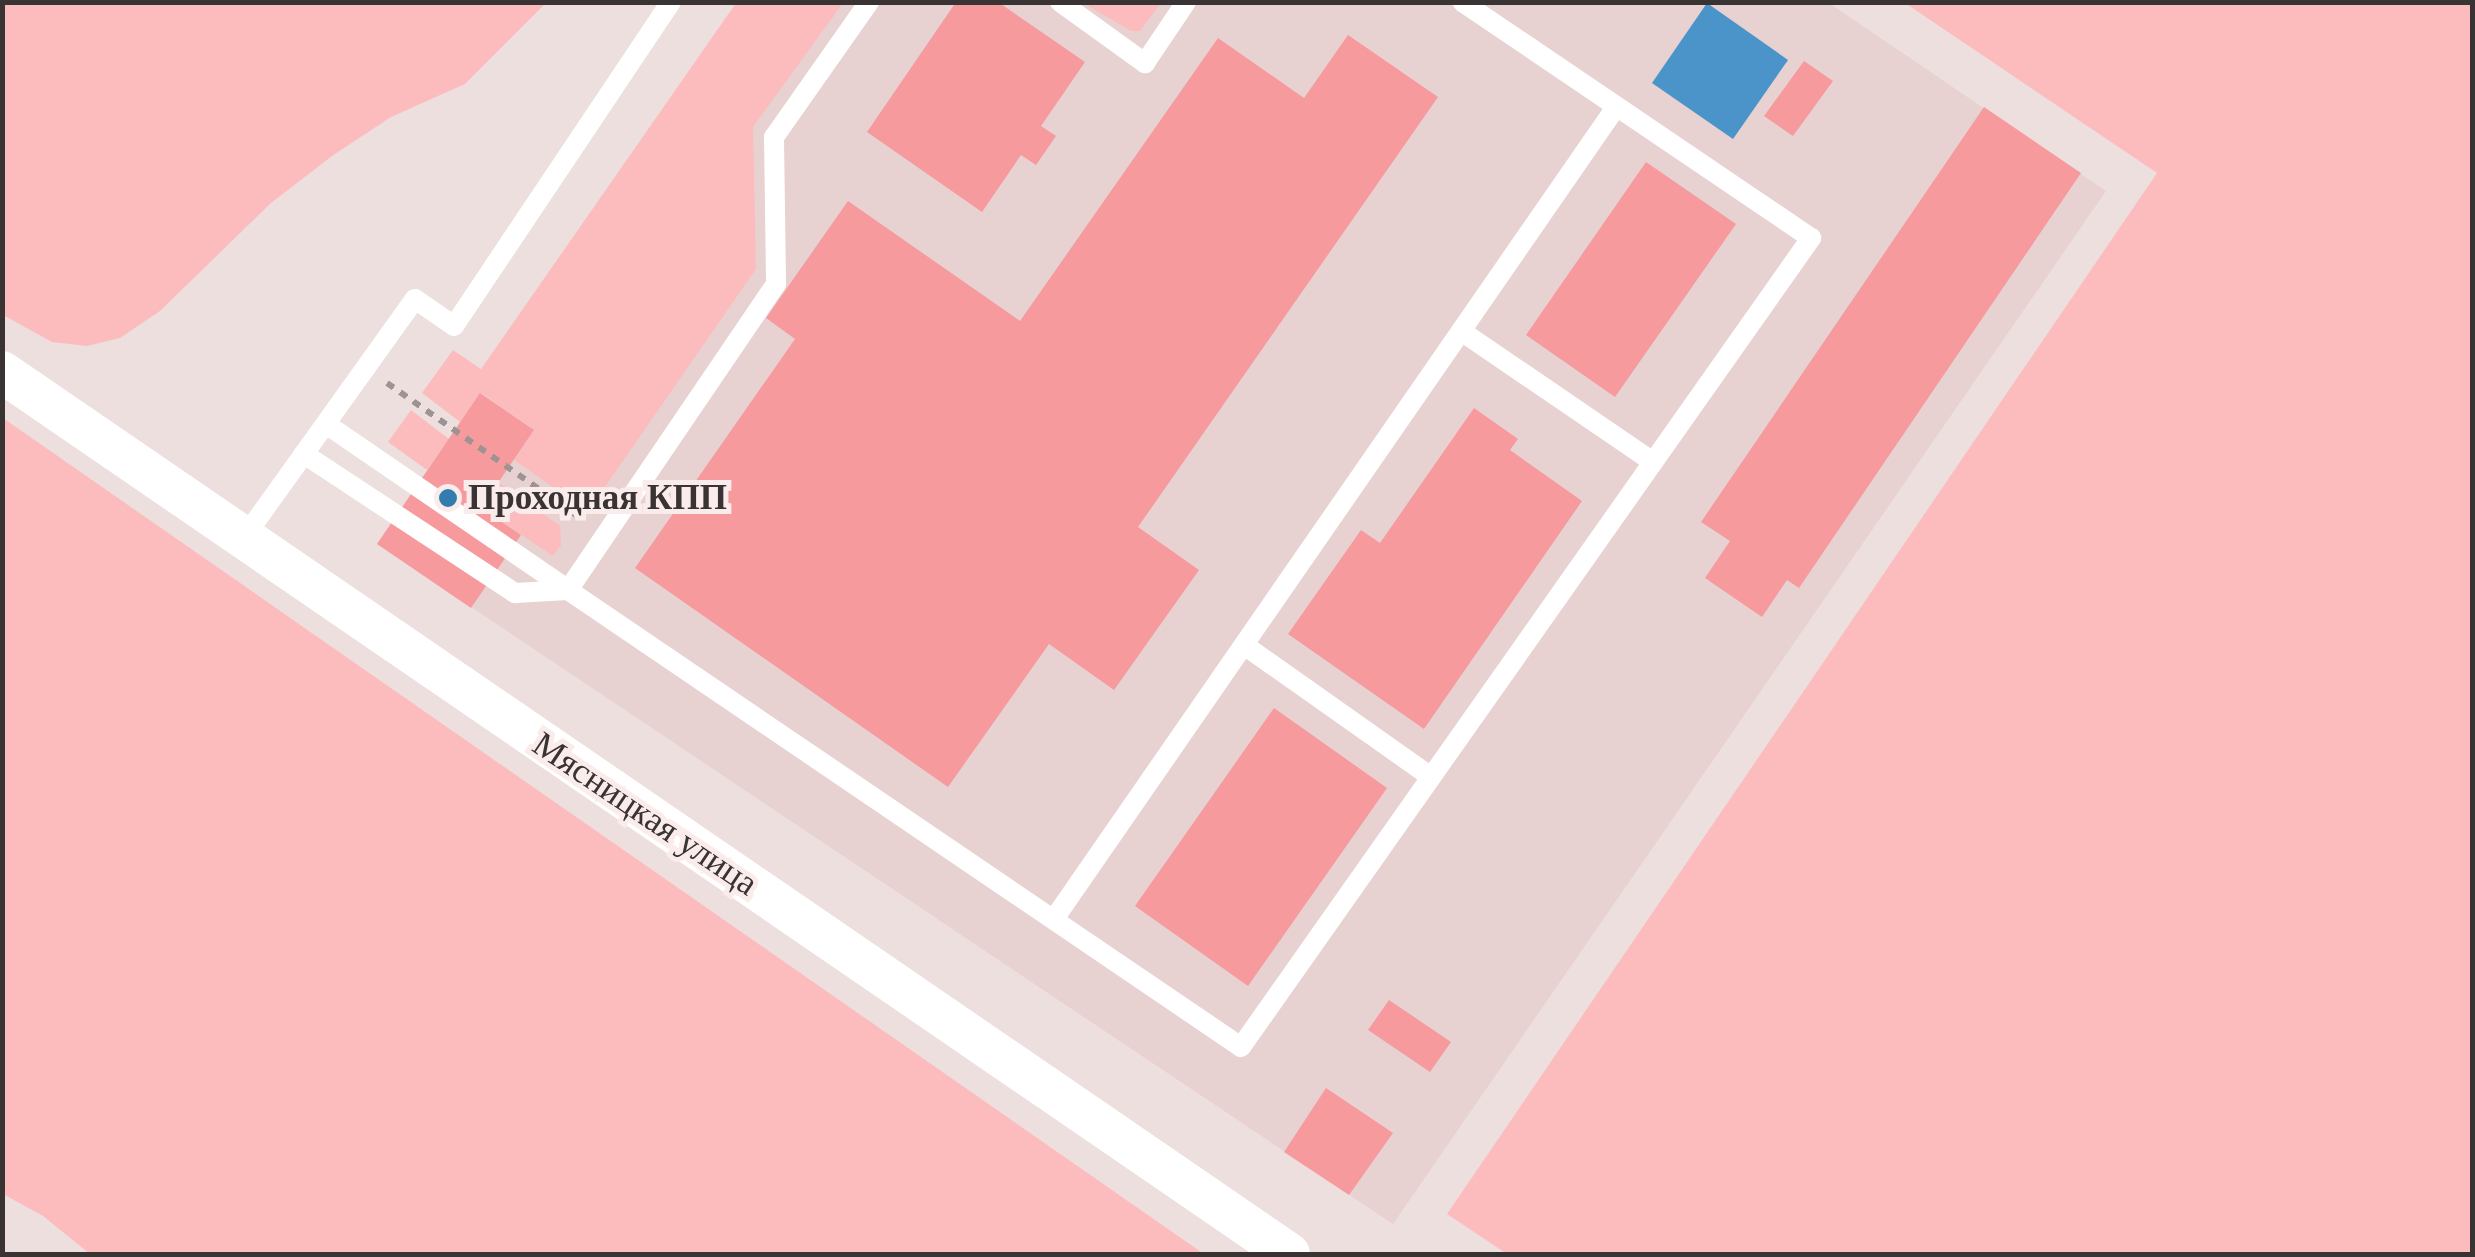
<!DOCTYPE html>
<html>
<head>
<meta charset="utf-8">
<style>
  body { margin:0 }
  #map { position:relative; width:2475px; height:1257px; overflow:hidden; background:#eedfdf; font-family:"Times New Roman",serif }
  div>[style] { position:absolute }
  .built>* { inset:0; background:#e7d1d1 }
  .green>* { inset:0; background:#fcbcbe }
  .water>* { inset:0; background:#4a94ca }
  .building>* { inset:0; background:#f69a9e }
  .path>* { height:6px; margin-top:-3px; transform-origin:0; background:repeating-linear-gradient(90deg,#9e9393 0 8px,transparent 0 16px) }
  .service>* { height:20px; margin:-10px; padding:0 10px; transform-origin:10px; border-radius:10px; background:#fff }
  .minor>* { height:42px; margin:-21px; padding:0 21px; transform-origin:21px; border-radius:21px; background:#fff }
  .dots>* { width:28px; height:28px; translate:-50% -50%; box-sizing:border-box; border:5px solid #fbecec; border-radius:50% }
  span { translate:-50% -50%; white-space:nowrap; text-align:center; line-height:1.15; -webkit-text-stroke:10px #fbecec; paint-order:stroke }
  .poi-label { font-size:35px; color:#393333; font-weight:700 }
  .left { translate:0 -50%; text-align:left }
  .street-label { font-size:35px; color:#393333 }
  .frame { position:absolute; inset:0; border:5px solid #393333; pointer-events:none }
</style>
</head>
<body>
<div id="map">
  <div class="built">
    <div style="clip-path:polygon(818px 3px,1829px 3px,2106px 191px,1393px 1224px,377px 544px,480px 393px,500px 407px)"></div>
  </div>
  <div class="green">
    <div style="clip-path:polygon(3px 2px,546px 2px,546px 3px,465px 84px,391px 117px,332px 156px,271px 203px,160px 311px,120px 338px,87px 346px,52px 342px,3px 315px)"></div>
    <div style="clip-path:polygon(736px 3px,843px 3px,753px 127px,756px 269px,600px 494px,573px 501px,514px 460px,534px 430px,481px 393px,460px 422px,422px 393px,453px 350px,481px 369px)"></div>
    <div style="clip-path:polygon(1083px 3px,1161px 3px,1140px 31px,1131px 31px)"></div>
    <div style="clip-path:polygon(1905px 3px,2472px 3px,2472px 1254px,1507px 1254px,1447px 1214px,2157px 173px)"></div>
    <div style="clip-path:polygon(411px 410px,449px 439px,427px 470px,388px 442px)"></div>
    <div style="clip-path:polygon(2px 418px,3px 418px,1204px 1254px,90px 1254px,43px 1216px,3px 1194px)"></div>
    <div style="clip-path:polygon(498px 482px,560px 526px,561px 545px,553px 556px,481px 508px)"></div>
  </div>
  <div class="water">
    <div style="clip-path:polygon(1707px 3px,1788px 60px,1733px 139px,1652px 83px)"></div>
  </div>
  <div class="building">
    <div style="clip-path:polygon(956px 2px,998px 2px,1085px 62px,1041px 126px,1056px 136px,1036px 165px,1021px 155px,982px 212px,867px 132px)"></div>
    <div style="clip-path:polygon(1348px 35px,1438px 97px,1138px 527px,1199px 570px,1114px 690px,1049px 644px,948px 787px,635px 568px,795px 339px,766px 318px,848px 201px,1020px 321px,1218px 38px,1304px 98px)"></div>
    <div style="clip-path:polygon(1804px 61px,1833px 81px,1793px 136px,1764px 116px)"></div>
    <div style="clip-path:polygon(1984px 107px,2081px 173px,1799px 588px,1787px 580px,1762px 617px,1705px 578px,1730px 541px,1701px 522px)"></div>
    <div style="clip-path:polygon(1646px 162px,1736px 224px,1615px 397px,1526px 335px)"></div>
    <div style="clip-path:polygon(480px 393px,534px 430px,481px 508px,521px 535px,471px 608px,377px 544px)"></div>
    <div style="clip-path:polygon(1474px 408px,1518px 439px,1510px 450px,1582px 501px,1424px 729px,1288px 634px,1361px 530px,1380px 543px)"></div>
    <div style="clip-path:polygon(1274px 708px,1387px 788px,1248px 986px,1135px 906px)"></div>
    <div style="clip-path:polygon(1389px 1000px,1451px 1042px,1430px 1072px,1368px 1030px)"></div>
    <div style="clip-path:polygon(1326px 1088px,1393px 1133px,1349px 1195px,1284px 1152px)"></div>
  </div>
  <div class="path">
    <div style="left:387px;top:383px;width:238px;rotate:34.9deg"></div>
  </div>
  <div class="service">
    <div style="left:869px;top:2px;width:165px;rotate:125.1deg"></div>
    <div style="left:774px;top:137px;width:147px;rotate:89.2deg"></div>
    <div style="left:776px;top:284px;width:370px;rotate:124.2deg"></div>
    <div style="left:568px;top:590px;width:813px;rotate:34.18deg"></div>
    <div style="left:1241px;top:1047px;width:990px;rotate:-54.83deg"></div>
    <div style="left:1811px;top:238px;width:421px;rotate:-145.9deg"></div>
    <div style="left:1060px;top:2px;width:105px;rotate:35.7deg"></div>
    <div style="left:1145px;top:63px;width:73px;rotate:-56.1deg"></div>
    <div style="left:1461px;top:331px;width:232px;rotate:34.3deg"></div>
    <div style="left:326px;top:424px;width:293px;rotate:34.4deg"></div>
    <div style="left:304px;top:454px;width:253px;rotate:33.4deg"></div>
    <div style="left:515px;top:593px;width:53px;rotate:-3.2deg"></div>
    <div style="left:243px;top:539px;width:295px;rotate:-54.4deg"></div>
    <div style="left:415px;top:299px;width:47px;rotate:34.7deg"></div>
    <div style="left:454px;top:326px;width:390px;rotate:-56.2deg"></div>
    <div style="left:1244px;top:645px;width:229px;rotate:35.2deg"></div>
    <div style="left:1054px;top:919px;width:988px;rotate:-55.31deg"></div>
  </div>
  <div class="minor">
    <div style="left:2px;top:372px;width:1560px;rotate:34.42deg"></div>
  </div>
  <div class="dots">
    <div style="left:448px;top:498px;background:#337cb0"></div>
  </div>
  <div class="poi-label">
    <span class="left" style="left:468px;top:498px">Проходная КПП</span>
  </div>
  <div class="street-label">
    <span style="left:645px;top:814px;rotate:34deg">Мясницкая улица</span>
  </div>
  <div class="frame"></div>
</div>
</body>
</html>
